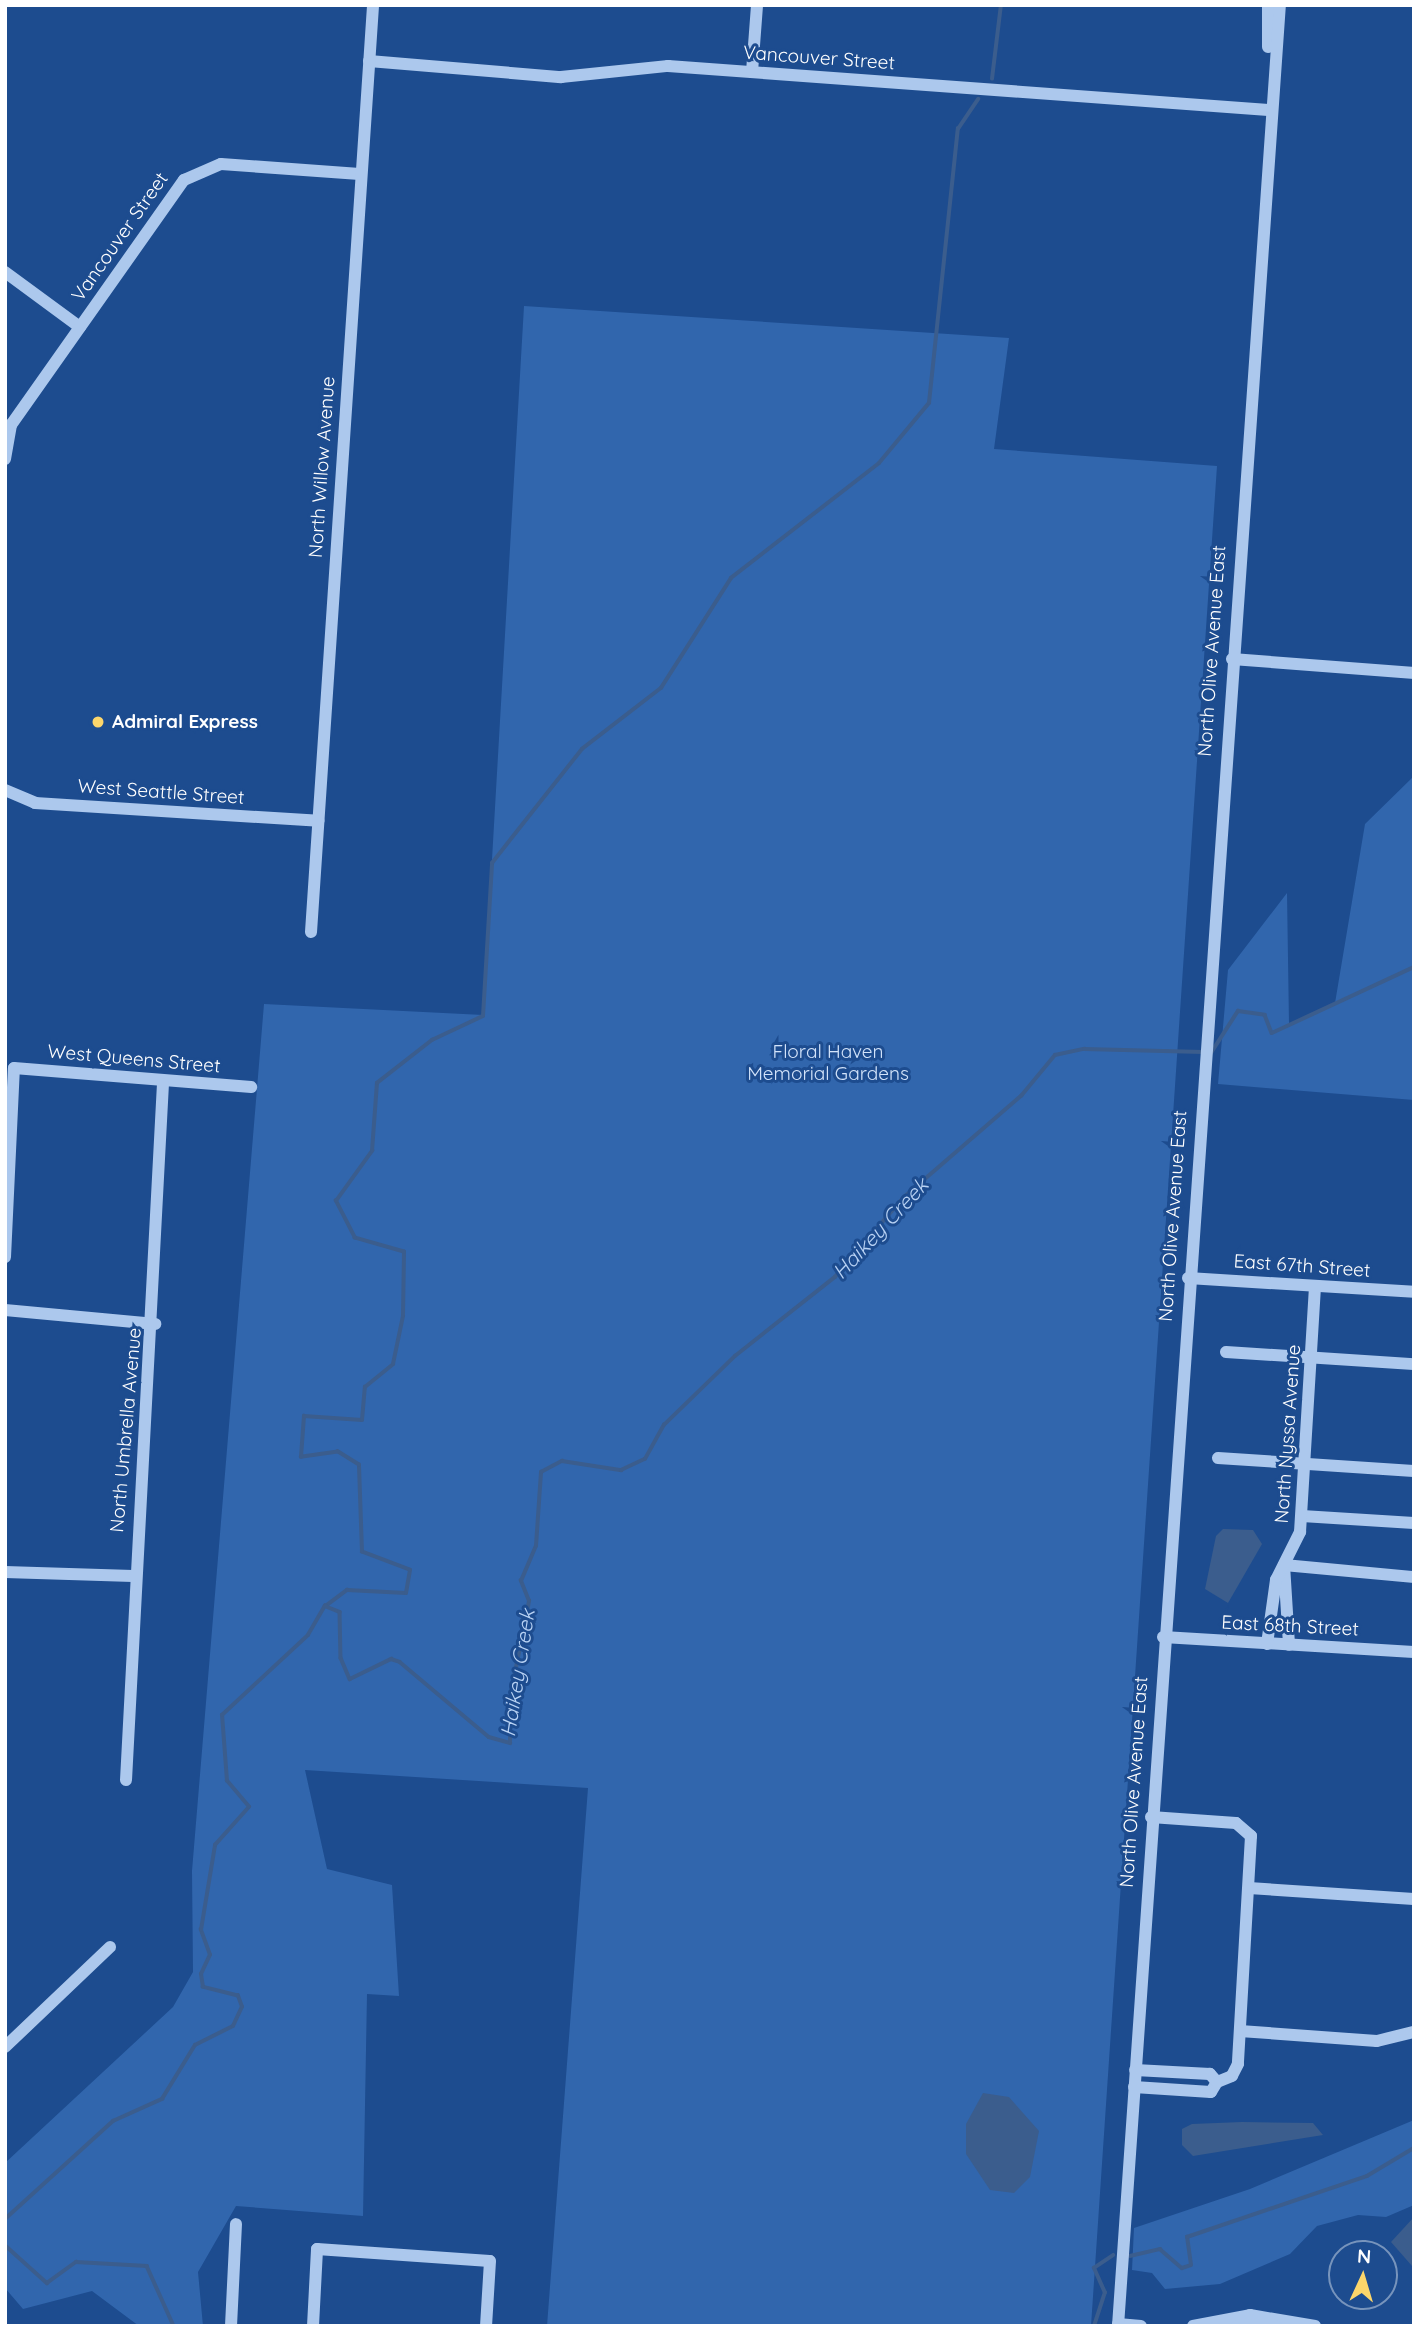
<!DOCTYPE html>
<html>
<head>
<meta charset="utf-8">
<style>
  body { margin:0 }
  #map { position:relative; width:1419px; height:2331px; overflow:hidden; background:#1d4c8f; font-family:Quicksand,sans-serif }
  div>[style] { position:absolute }
  .green>* { inset:0; background:#3166ad }
  .water>* { inset:0; background:#3b5d8d }
  .stream>* { height:3.5px; margin:-1.75px; padding:0 1.75px; transform-origin:1.75px; border-radius:1.75px; background:#3b5d8d }
  .minor>* { height:12px; margin:-6px; padding:0 6px; transform-origin:6px; border-radius:6px; background:#acc8ed }
  .dots>* { width:19px; height:19px; translate:-50% -50%; box-sizing:border-box; border:4px solid #1d4c8f; border-radius:50% }
  span { translate:-50% -50%; white-space:nowrap; text-align:center; line-height:1.15; -webkit-text-stroke:6px #1d4c8f; paint-order:stroke }
  .street-label { font-size:19px; color:#fff }
  .poi-label { font-size:19px; color:#fff; font-weight:700 }
  .left { translate:0 -50%; text-align:left }
  .park-label { font-size:19px; color:#d2e3fa }
  .water-label { font-size:21px; color:#b8d2f4; font-style:italic }
  .frame { position:absolute; inset:0; border:7px solid #fff; pointer-events:none }
  .north { position:absolute; left:1328px; top:2240px; width:70px; height:70px; box-sizing:border-box; background:#1d4c8f; border:2px solid #7794bc; border-radius:50%; rotate:4deg; font-size:19px; font-weight:700; line-height:28px; text-align:center; color:#fff }
  .north::after { content:''; display:block; margin:auto; width:24px; height:32px; background:#fcd66b; clip-path:polygon(50% 0,100% 100%,50% 72%,0 100%) }
</style>
</head>
<body>
<div id="map">
  <div class="green">
    <div style="clip-path:polygon(524px 306px,1009px 338px,994px 449px,1217px 466px,1091px 2326px,547px 2326px,588px 1788px,305px 1770px,327px 1869px,392px 1885px,399px 1996px,367px 1994px,363px 2216px,236px 2206px,198px 2272px,203px 2326px,139px 2326px,92px 2291px,23px 2309px,5px 2288px,5px 2163px,173px 2007px,193px 1972px,192px 1871px,264px 1004px,483px 1015px)"></div>
    <div style="clip-path:polygon(1414px 776px,1414px 1100px,1218px 1084px,1228px 970px,1287px 893px,1289px 1024px,1335px 1003px,1365px 824px)"></div>
    <div style="clip-path:polygon(1414px 2120px,1414px 2205px,1386px 2217px,1358px 2215px,1317px 2226px,1290px 2254px,1220px 2284px,1165px 2289px,1152px 2273px,1132px 2270px,1134px 2228px,1250px 2189px)"></div>
  </div>
  <div class="water">
    <div style="clip-path:polygon(1223px 1529px,1253px 1530px,1262px 1544px,1228px 1603px,1205px 1589px,1216px 1536px)"></div>
    <div style="clip-path:polygon(983px 2093px,1009px 2097px,1039px 2131px,1030px 2177px,1014px 2193px,990px 2190px,966px 2154px,966px 2124px)"></div>
    <div style="clip-path:polygon(1242px 2122px,1313px 2123px,1323px 2135px,1193px 2156px,1182px 2145px,1182px 2129px,1192px 2124px)"></div>
    <div style="clip-path:polygon(1414px 2217px,1414px 2266px,1412px 2266px,1391px 2242px)"></div>
  </div>
  <div class="stream">
    <div style="left:992px;top:79px;width:75px;rotate:-83.1deg"></div>
    <div style="left:1211px;top:1053px;width:50px;rotate:-57.3deg"></div>
    <div style="left:1238px;top:1011px;width:27px;rotate:8deg"></div>
    <div style="left:1265px;top:1015px;width:19px;rotate:69deg"></div>
    <div style="left:1272px;top:1033px;width:157px;rotate:-24.9deg"></div>
    <div style="left:327px;top:1605px;width:25px;rotate:-37deg"></div>
    <div style="left:347px;top:1590px;width:59px;rotate:2.9deg"></div>
    <div style="left:406px;top:1593px;width:23px;rotate:-80deg"></div>
    <div style="left:410px;top:1570px;width:51px;rotate:-159.4deg"></div>
    <div style="left:362px;top:1552px;width:87px;rotate:-92deg"></div>
    <div style="left:359px;top:1465px;width:25px;rotate:-148deg"></div>
    <div style="left:338px;top:1452px;width:37px;rotate:172deg"></div>
    <div style="left:301px;top:1457px;width:41px;rotate:-85.8deg"></div>
    <div style="left:304px;top:1416px;width:58px;rotate:3.9deg"></div>
    <div style="left:362px;top:1420px;width:33px;rotate:-85deg"></div>
    <div style="left:365px;top:1387px;width:36px;rotate:-39deg"></div>
    <div style="left:393px;top:1364px;width:49px;rotate:-78.2deg"></div>
    <div style="left:403px;top:1316px;width:64px;rotate:-89.1deg"></div>
    <div style="left:404px;top:1252px;width:51px;rotate:-164.1deg"></div>
    <div style="left:355px;top:1238px;width:42px;rotate:-117.2deg"></div>
    <div style="left:336px;top:1201px;width:62px;rotate:-54.2deg"></div>
    <div style="left:372px;top:1151px;width:68px;rotate:-85.8deg"></div>
    <div style="left:377px;top:1083px;width:70px;rotate:-38deg"></div>
    <div style="left:432px;top:1040px;width:56px;rotate:-25.2deg"></div>
    <div style="left:483px;top:1016px;width:153px;rotate:-86.6deg"></div>
    <div style="left:492px;top:863px;width:145px;rotate:-51.7deg"></div>
    <div style="left:582px;top:749px;width:100px;rotate:-37.7deg"></div>
    <div style="left:661px;top:688px;width:130px;rotate:-57.5deg"></div>
    <div style="left:731px;top:578px;width:187px;rotate:-37.8deg"></div>
    <div style="left:879px;top:463px;width:78px;rotate:-50.2deg"></div>
    <div style="left:929px;top:403px;width:276px;rotate:-84deg"></div>
    <div style="left:958px;top:129px;width:36px;rotate:-56deg"></div>
    <div style="left:5px;top:2219px;width:146px;rotate:-42.2deg"></div>
    <div style="left:113px;top:2121px;width:54px;rotate:-24.2deg"></div>
    <div style="left:162px;top:2099px;width:63px;rotate:-58.6deg"></div>
    <div style="left:195px;top:2045px;width:42px;rotate:-26.6deg"></div>
    <div style="left:233px;top:2026px;width:21px;rotate:-65deg"></div>
    <div style="left:242px;top:2007px;width:12px;rotate:-110deg"></div>
    <div style="left:238px;top:1996px;width:36px;rotate:-166deg"></div>
    <div style="left:203px;top:1987px;width:13px;rotate:-99deg"></div>
    <div style="left:201px;top:1974px;width:21px;rotate:-65deg"></div>
    <div style="left:210px;top:1955px;width:27px;rotate:-110deg"></div>
    <div style="left:201px;top:1930px;width:86px;rotate:-80.6deg"></div>
    <div style="left:215px;top:1845px;width:51px;rotate:-48.2deg"></div>
    <div style="left:249px;top:1807px;width:34px;rotate:-130deg"></div>
    <div style="left:227px;top:1781px;width:66px;rotate:-94.3deg"></div>
    <div style="left:222px;top:1715px;width:117px;rotate:-42.9deg"></div>
    <div style="left:308px;top:1635px;width:34px;rotate:-60deg"></div>
    <div style="left:325px;top:1606px;width:16px;rotate:22deg"></div>
    <div style="left:340px;top:1612px;width:46px;rotate:88.8deg"></div>
    <div style="left:341px;top:1658px;width:23px;rotate:67deg"></div>
    <div style="left:350px;top:1679px;width:46px;rotate:-26deg"></div>
    <div style="left:391px;top:1659px;width:9px;rotate:18deg"></div>
    <div style="left:400px;top:1662px;width:116px;rotate:40.1deg"></div>
    <div style="left:489px;top:1737px;width:22px;rotate:16deg"></div>
    <div style="left:510px;top:1743px;width:50px;rotate:-88.9deg"></div>
    <div style="left:511px;top:1693px;width:94px;rotate:-78.9deg"></div>
    <div style="left:529px;top:1601px;width:22px;rotate:-112deg"></div>
    <div style="left:521px;top:1581px;width:38px;rotate:-67deg"></div>
    <div style="left:536px;top:1546px;width:74px;rotate:-86.1deg"></div>
    <div style="left:541px;top:1472px;width:24px;rotate:-28deg"></div>
    <div style="left:562px;top:1461px;width:60px;rotate:8.7deg"></div>
    <div style="left:621px;top:1470px;width:26px;rotate:-25deg"></div>
    <div style="left:645px;top:1459px;width:39px;rotate:-61deg"></div>
    <div style="left:664px;top:1425px;width:99px;rotate:-44.2deg"></div>
    <div style="left:735px;top:1356px;width:127px;rotate:-38.3deg"></div>
    <div style="left:835px;top:1277px;width:106px;rotate:-49.2deg"></div>
    <div style="left:904px;top:1197px;width:155px;rotate:-40.8deg"></div>
    <div style="left:1021px;top:1096px;width:53px;rotate:-50.3deg"></div>
    <div style="left:1055px;top:1055px;width:30px;rotate:-12deg"></div>
    <div style="left:1084px;top:1049px;width:119px;rotate:1.4deg"></div>
    <div style="left:5px;top:2245px;width:57px;rotate:42.1deg"></div>
    <div style="left:47px;top:2283px;width:36px;rotate:-36deg"></div>
    <div style="left:76px;top:2262px;width:71px;rotate:3.2deg"></div>
    <div style="left:147px;top:2266px;width:66px;rotate:65.8deg"></div>
    <div style="left:1130px;top:2256px;width:31px;rotate:-13deg"></div>
    <div style="left:1160px;top:2249px;width:29px;rotate:41deg"></div>
    <div style="left:1182px;top:2268px;width:9px;rotate:-18deg"></div>
    <div style="left:1191px;top:2265px;width:28px;rotate:-98deg"></div>
    <div style="left:1187px;top:2237px;width:190px;rotate:-18.7deg"></div>
    <div style="left:1367px;top:2176px;width:55px;rotate:-30.8deg"></div>
    <div style="left:1094px;top:2326px;width:35px;rotate:-72deg"></div>
    <div style="left:1105px;top:2293px;width:27px;rotate:-114deg"></div>
    <div style="left:1094px;top:2268px;width:23px;rotate:-34deg"></div>
  </div>
  <div class="minor">
    <div style="left:1268px;top:47px;width:42px;rotate:-90deg"></div>
    <div style="left:369px;top:61px;width:193px;rotate:4.8deg"></div>
    <div style="left:561px;top:77px;width:108px;rotate:-5.9deg"></div>
    <div style="left:668px;top:66px;width:602px;rotate:4.19deg"></div>
    <div style="left:752px;top:72px;width:67px;rotate:-85.7deg"></div>
    <div style="left:5px;top:272px;width:93px;rotate:36.3deg"></div>
    <div style="left:5px;top:459px;width:35px;rotate:-80deg"></div>
    <div style="left:11px;top:425px;width:300px;rotate:-54.8deg"></div>
    <div style="left:184px;top:180px;width:40px;rotate:-23.4deg"></div>
    <div style="left:221px;top:164px;width:139px;rotate:4.1deg"></div>
    <div style="left:1232px;top:659px;width:183px;rotate:4.4deg"></div>
    <div style="left:5px;top:790px;width:33px;rotate:23deg"></div>
    <div style="left:35px;top:803px;width:284px;rotate:3.6deg"></div>
    <div style="left:311px;top:932px;width:929px;rotate:-86.17deg"></div>
    <div style="left:5px;top:1257px;width:189px;rotate:-87.3deg"></div>
    <div style="left:14px;top:1068px;width:238px;rotate:4.6deg"></div>
    <div style="left:1188px;top:1278px;width:226px;rotate:3.5deg"></div>
    <div style="left:5px;top:1310px;width:151px;rotate:5.3deg"></div>
    <div style="left:1226px;top:1352px;width:188px;rotate:3.7deg"></div>
    <div style="left:1218px;top:1458px;width:196px;rotate:3.8deg"></div>
    <div style="left:1302px;top:1516px;width:112px;rotate:3.6deg"></div>
    <div style="left:1284px;top:1565px;width:131px;rotate:5.3deg"></div>
    <div style="left:1284px;top:1565px;width:80px;rotate:86.4deg"></div>
    <div style="left:5px;top:1572px;width:128px;rotate:1.8deg"></div>
    <div style="left:1163px;top:1637px;width:251px;rotate:3.4deg"></div>
    <div style="left:1267px;top:1644px;width:65px;rotate:-82deg"></div>
    <div style="left:1276px;top:1580px;width:54px;rotate:-63.4deg"></div>
    <div style="left:1300px;top:1532px;width:246px;rotate:-86.5deg"></div>
    <div style="left:126px;top:1780px;width:697px;rotate:-86.96deg"></div>
    <div style="left:1151px;top:1817px;width:85px;rotate:4deg"></div>
    <div style="left:1236px;top:1823px;width:20px;rotate:41deg"></div>
    <div style="left:1251px;top:1836px;width:228px;rotate:93.3deg"></div>
    <div style="left:1238px;top:2064px;width:13px;rotate:117deg"></div>
    <div style="left:1232px;top:2076px;width:16px;rotate:158deg"></div>
    <div style="left:1249px;top:1888px;width:165px;rotate:3.8deg"></div>
    <div style="left:1240px;top:2031px;width:137px;rotate:4.2deg"></div>
    <div style="left:1377px;top:2041px;width:38px;rotate:-14deg"></div>
    <div style="left:5px;top:2047px;width:145px;rotate:-43.6deg"></div>
    <div style="left:1134px;top:2087px;width:77px;rotate:3.7deg"></div>
    <div style="left:1211px;top:2092px;width:12px;rotate:-59deg"></div>
    <div style="left:1217px;top:2082px;width:11px;rotate:-131deg"></div>
    <div style="left:1210px;top:2074px;width:75px;rotate:-176.9deg"></div>
    <div style="left:1118px;top:2324px;width:23px;rotate:5deg"></div>
    <div style="left:231px;top:2326px;width:102px;rotate:-87.2deg"></div>
    <div style="left:313px;top:2326px;width:77px;rotate:-87deg"></div>
    <div style="left:317px;top:2249px;width:173px;rotate:4deg"></div>
    <div style="left:490px;top:2261px;width:65px;rotate:93.5deg"></div>
    <div style="left:1118px;top:2326px;width:2327px;rotate:-86.01deg"></div>
    <div style="left:1193px;top:2326px;width:58px;rotate:-10.9deg"></div>
    <div style="left:1250px;top:2315px;width:66px;rotate:9.6deg"></div>
    <div style="left:1237px;top:2326px;width:39px"></div>
  </div>
  <div class="dots">
    <div style="left:98px;top:722px;background:#fcd66b"></div>
  </div>
  <div class="street-label">
    <span style="left:819px;top:58px;rotate:4deg">Vancouver Street</span>
    <span style="left:120px;top:237px;rotate:-55deg">Vancouver Street</span>
    <span style="left:322px;top:467px;rotate:-86deg">North Willow Avenue</span>
    <span style="left:1212px;top:651px;rotate:-86deg">North Olive Avenue East</span>
    <span style="left:161px;top:792px;rotate:4deg">West Seattle Street</span>
    <span style="left:134px;top:1059px;rotate:5deg">West Queens Street</span>
    <span style="left:1173px;top:1216px;rotate:-86deg">North Olive Avenue East</span>
    <span style="left:1302px;top:1266px;rotate:4deg">East 67th Street</span>
    <span style="left:126px;top:1430px;rotate:-85deg">North Umbrella Avenue</span>
    <span style="left:1288px;top:1434px;rotate:-86deg">North Nyssa Avenue</span>
    <span style="left:1290px;top:1626px;rotate:3deg">East 68th Street</span>
    <span style="left:1134px;top:1782px;rotate:-86deg">North Olive Avenue East</span>
  </div>
  <div class="poi-label">
    <span class="left" style="left:112px;top:722px">Admiral Express</span>
  </div>
  <div class="park-label">
    <span style="left:828px;top:1063px">Floral Haven<br>Memorial Gardens</span>
  </div>
  <div class="water-label">
    <span style="left:880px;top:1228px;rotate:-47deg">Haikey Creek</span>
    <span style="left:517px;top:1673px;rotate:-81deg">Haikey Creek</span>
  </div>
  <div class="frame"></div>
  <div class="north">N</div>
</div>
</body>
</html>
